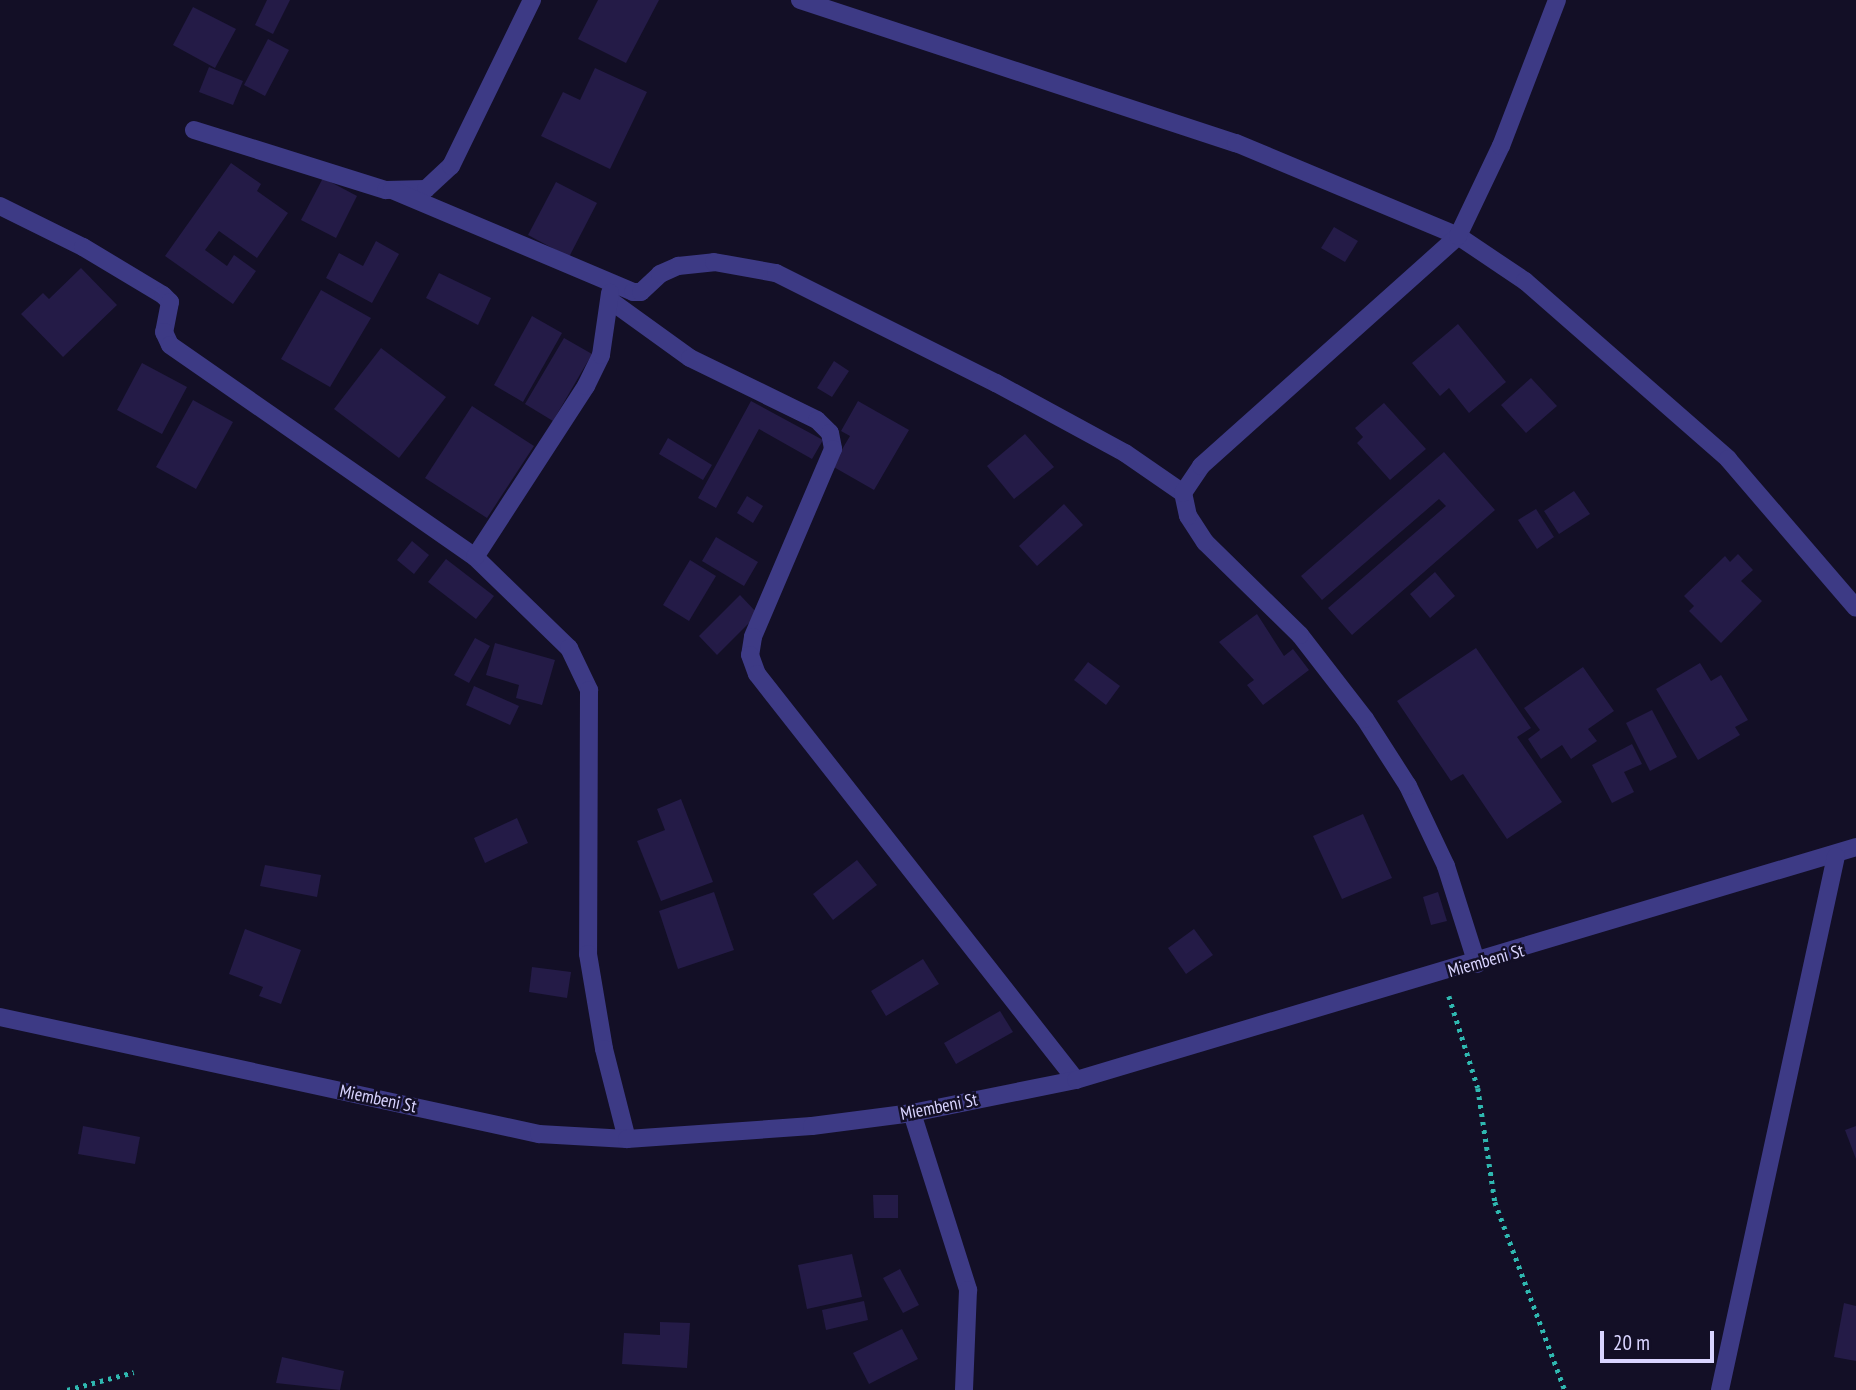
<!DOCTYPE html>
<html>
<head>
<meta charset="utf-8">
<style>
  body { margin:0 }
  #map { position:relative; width:1856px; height:1390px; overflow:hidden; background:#130f26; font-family:"PT Sans Narrow",sans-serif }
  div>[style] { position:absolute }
  .building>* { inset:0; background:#241b47 }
  .path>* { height:4.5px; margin-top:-2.25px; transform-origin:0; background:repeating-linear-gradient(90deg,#2fb8b0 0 3.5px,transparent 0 8.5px) }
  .street>* { height:18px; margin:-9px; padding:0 9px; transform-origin:9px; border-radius:9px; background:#3d3a85 }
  span { translate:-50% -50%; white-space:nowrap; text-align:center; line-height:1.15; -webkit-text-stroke:5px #130f26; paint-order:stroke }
  .street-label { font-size:18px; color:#d9d4ff }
  .scale { position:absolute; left:1600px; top:1331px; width:114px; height:32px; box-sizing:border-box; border:4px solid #d9d4ff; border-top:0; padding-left:9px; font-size:21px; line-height:24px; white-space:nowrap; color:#d9d4ff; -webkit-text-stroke:5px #130f26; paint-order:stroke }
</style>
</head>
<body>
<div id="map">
  <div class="building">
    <div style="clip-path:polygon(267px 0,290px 0,273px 34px,255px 25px)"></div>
    <div style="clip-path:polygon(598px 0,659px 0,626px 63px,578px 39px)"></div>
    <div style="clip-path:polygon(193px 7px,236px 29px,215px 68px,173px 45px)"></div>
    <div style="clip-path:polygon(268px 39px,289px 50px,265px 96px,244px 85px)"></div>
    <div style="clip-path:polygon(209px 67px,243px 81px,233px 105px,199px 92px)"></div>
    <div style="clip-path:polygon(595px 68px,647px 92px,610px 169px,541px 136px,563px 92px,580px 100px)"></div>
    <div style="clip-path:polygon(231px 163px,261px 184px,257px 191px,288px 213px,257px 258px,219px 231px,205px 250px,227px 266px,234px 255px,256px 271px,233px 304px,165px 256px)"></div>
    <div style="clip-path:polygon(323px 178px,357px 196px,336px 238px,301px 220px)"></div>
    <div style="clip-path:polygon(556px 182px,597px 203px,569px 257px,528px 235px)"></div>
    <div style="clip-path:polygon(1334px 227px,1358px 241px,1345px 262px,1321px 248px)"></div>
    <div style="clip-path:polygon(376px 241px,399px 254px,372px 303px,326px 278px,339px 253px,363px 266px)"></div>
    <div style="clip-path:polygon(81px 268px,117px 305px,63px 357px,21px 314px,43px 293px,49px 299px)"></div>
    <div style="clip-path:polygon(439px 273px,491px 298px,478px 325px,426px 298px)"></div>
    <div style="clip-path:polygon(321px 290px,371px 318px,330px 387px,281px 359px)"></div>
    <div style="clip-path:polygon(532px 316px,562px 333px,523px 402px,494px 385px)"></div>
    <div style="clip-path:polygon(1458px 324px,1506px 382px,1469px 413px,1449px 388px,1440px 396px,1412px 363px)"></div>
    <div style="clip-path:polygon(564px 338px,592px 354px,553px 421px,525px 404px)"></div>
    <div style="clip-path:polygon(381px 348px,446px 397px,399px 458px,334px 409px)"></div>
    <div style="clip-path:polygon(834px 361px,849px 371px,832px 397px,817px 388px)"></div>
    <div style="clip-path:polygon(142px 363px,187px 387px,162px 434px,117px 410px)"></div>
    <div style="clip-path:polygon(1531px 378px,1557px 406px,1526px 433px,1501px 405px)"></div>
    <div style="clip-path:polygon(193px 400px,233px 422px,196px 489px,156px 467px)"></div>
    <div style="clip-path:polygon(751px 401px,823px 440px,812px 459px,759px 429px,716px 508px,698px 498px)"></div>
    <div style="clip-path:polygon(858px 401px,909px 430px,874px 490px,832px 466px,850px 436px,841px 431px)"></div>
    <div style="clip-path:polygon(1384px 403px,1426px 449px,1390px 480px,1357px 443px,1363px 437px,1355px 428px)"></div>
    <div style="clip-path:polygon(472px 406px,534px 446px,487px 518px,425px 478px)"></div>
    <div style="clip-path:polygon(1025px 434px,1054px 467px,1014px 499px,987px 466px)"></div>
    <div style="clip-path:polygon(668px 438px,712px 465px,703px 480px,659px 454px)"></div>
    <div style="clip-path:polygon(1444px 452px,1495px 510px,1352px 635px,1328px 608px,1446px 506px,1439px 499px,1322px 600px,1301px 576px)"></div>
    <div style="clip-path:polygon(1574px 491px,1590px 514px,1559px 534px,1544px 511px)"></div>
    <div style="clip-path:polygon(747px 496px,763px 506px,753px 523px,737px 513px)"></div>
    <div style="clip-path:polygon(1064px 504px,1083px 525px,1037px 566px,1019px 546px)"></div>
    <div style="clip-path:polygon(1536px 509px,1554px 537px,1537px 549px,1518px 520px)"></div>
    <div style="clip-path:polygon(716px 537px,758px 562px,744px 586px,702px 561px)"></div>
    <div style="clip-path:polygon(412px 541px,429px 555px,414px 574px,397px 560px)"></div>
    <div style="clip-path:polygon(1738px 554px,1753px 570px,1741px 581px,1762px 601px,1721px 643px,1689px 611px,1694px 606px,1684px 596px,1725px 556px,1730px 562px)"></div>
    <div style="clip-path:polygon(446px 559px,494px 596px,476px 619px,428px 582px)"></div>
    <div style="clip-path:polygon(690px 560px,716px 576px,689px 621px,663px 605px)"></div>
    <div style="clip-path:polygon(1435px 572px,1455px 596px,1430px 618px,1410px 594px)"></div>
    <div style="clip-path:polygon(740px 595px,758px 614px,717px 655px,699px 636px)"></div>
    <div style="clip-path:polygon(1257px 614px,1284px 656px,1293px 649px,1309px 670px,1263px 705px,1247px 685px,1254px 680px,1219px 642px)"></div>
    <div style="clip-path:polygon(475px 638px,490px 646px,469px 683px,454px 675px)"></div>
    <div style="clip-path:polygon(495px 643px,555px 660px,542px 705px,516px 698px,519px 685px,486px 675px)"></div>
    <div style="clip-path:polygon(1476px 648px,1531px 728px,1517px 737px,1562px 802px,1507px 839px,1463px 774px,1451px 781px,1397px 701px)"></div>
    <div style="clip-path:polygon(1088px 662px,1120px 686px,1106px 705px,1074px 680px)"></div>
    <div style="clip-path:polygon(1700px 663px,1711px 681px,1721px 675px,1748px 720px,1735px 727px,1740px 735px,1698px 760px,1656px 689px)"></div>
    <div style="clip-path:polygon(1583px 667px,1614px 711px,1588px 729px,1597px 741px,1571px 759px,1562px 745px,1541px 759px,1528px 739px,1540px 730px,1524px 708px)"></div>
    <div style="clip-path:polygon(474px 686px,519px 706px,510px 725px,466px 705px)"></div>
    <div style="clip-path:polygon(1652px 710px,1677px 757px,1650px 771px,1626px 723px)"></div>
    <div style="clip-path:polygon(1632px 744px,1642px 764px,1624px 772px,1634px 792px,1612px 803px,1592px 765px)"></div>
    <div style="clip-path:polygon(681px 799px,713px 882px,661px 901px,637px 841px,665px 830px,657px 809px)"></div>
    <div style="clip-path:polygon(1363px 814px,1392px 878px,1342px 899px,1313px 836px)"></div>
    <div style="clip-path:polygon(517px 818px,528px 843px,485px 863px,474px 838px)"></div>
    <div style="clip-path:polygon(857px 860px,877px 885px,833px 920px,813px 894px)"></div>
    <div style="clip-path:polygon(265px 865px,321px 875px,317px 897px,260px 886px)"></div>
    <div style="clip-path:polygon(714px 892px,734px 950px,678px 969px,659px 911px)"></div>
    <div style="clip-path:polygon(1438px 892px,1447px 921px,1431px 925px,1423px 897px)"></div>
    <div style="clip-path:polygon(245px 929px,301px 950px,281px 1004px,259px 996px,263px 987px,229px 974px)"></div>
    <div style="clip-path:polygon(1194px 929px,1213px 955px,1186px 974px,1168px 948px)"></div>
    <div style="clip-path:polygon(923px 959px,939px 984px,886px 1016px,871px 991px)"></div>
    <div style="clip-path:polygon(532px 967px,571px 972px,567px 998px,529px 992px)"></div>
    <div style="clip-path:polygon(1000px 1011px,1013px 1032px,956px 1064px,944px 1043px)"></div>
    <div style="clip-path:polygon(83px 1126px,140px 1137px,135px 1164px,78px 1154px)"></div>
    <div style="clip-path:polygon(1856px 1126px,1856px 1159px,1845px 1130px)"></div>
    <div style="clip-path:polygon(873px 1195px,898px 1195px,898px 1218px,874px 1218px)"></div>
    <div style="clip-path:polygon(852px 1254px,862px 1297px,807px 1309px,798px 1265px)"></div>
    <div style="clip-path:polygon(900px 1269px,919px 1305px,903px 1313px,883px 1278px)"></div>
    <div style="clip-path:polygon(864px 1301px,868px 1320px,826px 1330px,822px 1310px)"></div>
    <div style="clip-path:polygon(1844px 1303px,1856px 1306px,1856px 1361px,1834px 1357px)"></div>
    <div style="clip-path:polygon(660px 1322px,690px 1323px,687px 1368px,622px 1364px,624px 1333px,660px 1335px)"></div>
    <div style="clip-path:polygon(902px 1329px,918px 1359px,869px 1384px,853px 1353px)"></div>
    <div style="clip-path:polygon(282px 1357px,344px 1371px,340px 1390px,276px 1383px)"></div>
  </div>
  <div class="path">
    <div style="left:1449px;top:996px;width:96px;rotate:72.5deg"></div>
    <div style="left:1478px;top:1088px;width:115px;rotate:81.5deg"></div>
    <div style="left:1495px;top:1202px;width:201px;rotate:69.6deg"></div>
    <div style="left:67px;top:1390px;width:69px;rotate:-15deg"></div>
  </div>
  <div class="street">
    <div style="left:800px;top:0;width:459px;rotate:18.2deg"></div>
    <div style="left:1236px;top:143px;width:241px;rotate:22.7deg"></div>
    <div style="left:1458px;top:236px;width:81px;rotate:33.9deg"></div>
    <div style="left:1525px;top:281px;width:270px;rotate:41.2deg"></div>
    <div style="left:1728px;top:459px;width:196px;rotate:49.3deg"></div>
    <div style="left:194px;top:130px;width:201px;rotate:17.4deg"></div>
    <div style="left:386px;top:190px;width:40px;rotate:-1.4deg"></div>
    <div style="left:426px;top:189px;width:34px;rotate:-43deg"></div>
    <div style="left:451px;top:166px;width:185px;rotate:-64deg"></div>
    <div style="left:392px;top:190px;width:262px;rotate:22.9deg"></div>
    <div style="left:633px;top:292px;width:8px"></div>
    <div style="left:641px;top:292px;width:26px;rotate:-43deg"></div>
    <div style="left:660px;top:274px;width:20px;rotate:-24deg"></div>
    <div style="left:678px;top:266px;width:36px;rotate:-6deg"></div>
    <div style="left:714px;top:262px;width:63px;rotate:10.1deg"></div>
    <div style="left:776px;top:273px;width:246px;rotate:26.6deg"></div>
    <div style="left:996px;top:383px;width:147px;rotate:28.5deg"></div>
    <div style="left:1125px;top:453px;width:70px;rotate:34.6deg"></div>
    <div style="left:0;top:206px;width:93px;rotate:26.3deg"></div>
    <div style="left:83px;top:247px;width:93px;rotate:31deg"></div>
    <div style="left:163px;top:295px;width:10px;rotate:45deg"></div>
    <div style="left:170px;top:302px;width:31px;rotate:101deg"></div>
    <div style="left:164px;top:332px;width:14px;rotate:65deg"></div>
    <div style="left:170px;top:345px;width:371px;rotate:34.8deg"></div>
    <div style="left:475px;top:557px;width:131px;rotate:44.1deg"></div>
    <div style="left:569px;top:648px;width:47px;rotate:64.5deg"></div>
    <div style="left:589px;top:690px;width:264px;rotate:90.2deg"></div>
    <div style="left:588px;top:954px;width:96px;rotate:80.4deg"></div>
    <div style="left:604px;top:1049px;width:93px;rotate:75.7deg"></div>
    <div style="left:611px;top:301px;width:97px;rotate:35.8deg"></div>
    <div style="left:690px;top:358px;width:141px;rotate:26deg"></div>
    <div style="left:817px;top:420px;width:18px;rotate:45deg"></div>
    <div style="left:830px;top:433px;width:16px;rotate:79deg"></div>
    <div style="left:833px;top:449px;width:204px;rotate:113.1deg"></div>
    <div style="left:753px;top:637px;width:18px;rotate:99deg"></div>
    <div style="left:750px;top:655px;width:20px;rotate:70deg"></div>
    <div style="left:757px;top:674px;width:516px;rotate:51.84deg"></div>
    <div style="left:475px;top:557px;width:204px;rotate:-57deg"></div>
    <div style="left:586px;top:386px;width:34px;rotate:-64deg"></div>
    <div style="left:601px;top:355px;width:63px;rotate:-81.7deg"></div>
    <div style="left:1477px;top:964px;width:103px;rotate:-107.6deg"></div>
    <div style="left:1446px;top:866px;width:89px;rotate:-115.4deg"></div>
    <div style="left:1408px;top:786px;width:80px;rotate:-122.7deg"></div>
    <div style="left:1365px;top:719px;width:106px;rotate:-127.7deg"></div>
    <div style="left:1300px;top:635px;width:133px;rotate:-135.6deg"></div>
    <div style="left:1205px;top:542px;width:31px;rotate:-123deg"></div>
    <div style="left:1188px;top:516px;width:24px;rotate:-102deg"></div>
    <div style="left:1183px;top:493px;width:32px;rotate:-56deg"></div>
    <div style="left:1201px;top:466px;width:345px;rotate:-41.8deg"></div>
    <div style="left:1458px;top:236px;width:100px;rotate:-64.5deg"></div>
    <div style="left:1501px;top:146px;width:156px;rotate:-69deg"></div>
    <div style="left:0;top:1017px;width:552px;rotate:12.25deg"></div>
    <div style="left:539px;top:1134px;width:88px;rotate:3.3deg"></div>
    <div style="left:627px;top:1139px;width:185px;rotate:-4deg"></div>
    <div style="left:812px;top:1126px;width:101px;rotate:-7.4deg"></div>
    <div style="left:912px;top:1113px;width:167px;rotate:-11.4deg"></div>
    <div style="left:1076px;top:1080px;width:814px;rotate:-16.63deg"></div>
    <div style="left:912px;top:1113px;width:186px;rotate:72.4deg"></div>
    <div style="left:968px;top:1290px;width:100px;rotate:92.3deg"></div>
    <div style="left:1720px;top:1390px;width:546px;rotate:-77.74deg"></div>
  </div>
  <div class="street-label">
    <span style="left:1486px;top:961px;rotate:-16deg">Miembeni St</span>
    <span style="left:378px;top:1099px;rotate:12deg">Miembeni St</span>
    <span style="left:939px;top:1107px;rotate:-11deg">Miembeni St</span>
  </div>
  <div class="scale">20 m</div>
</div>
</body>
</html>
